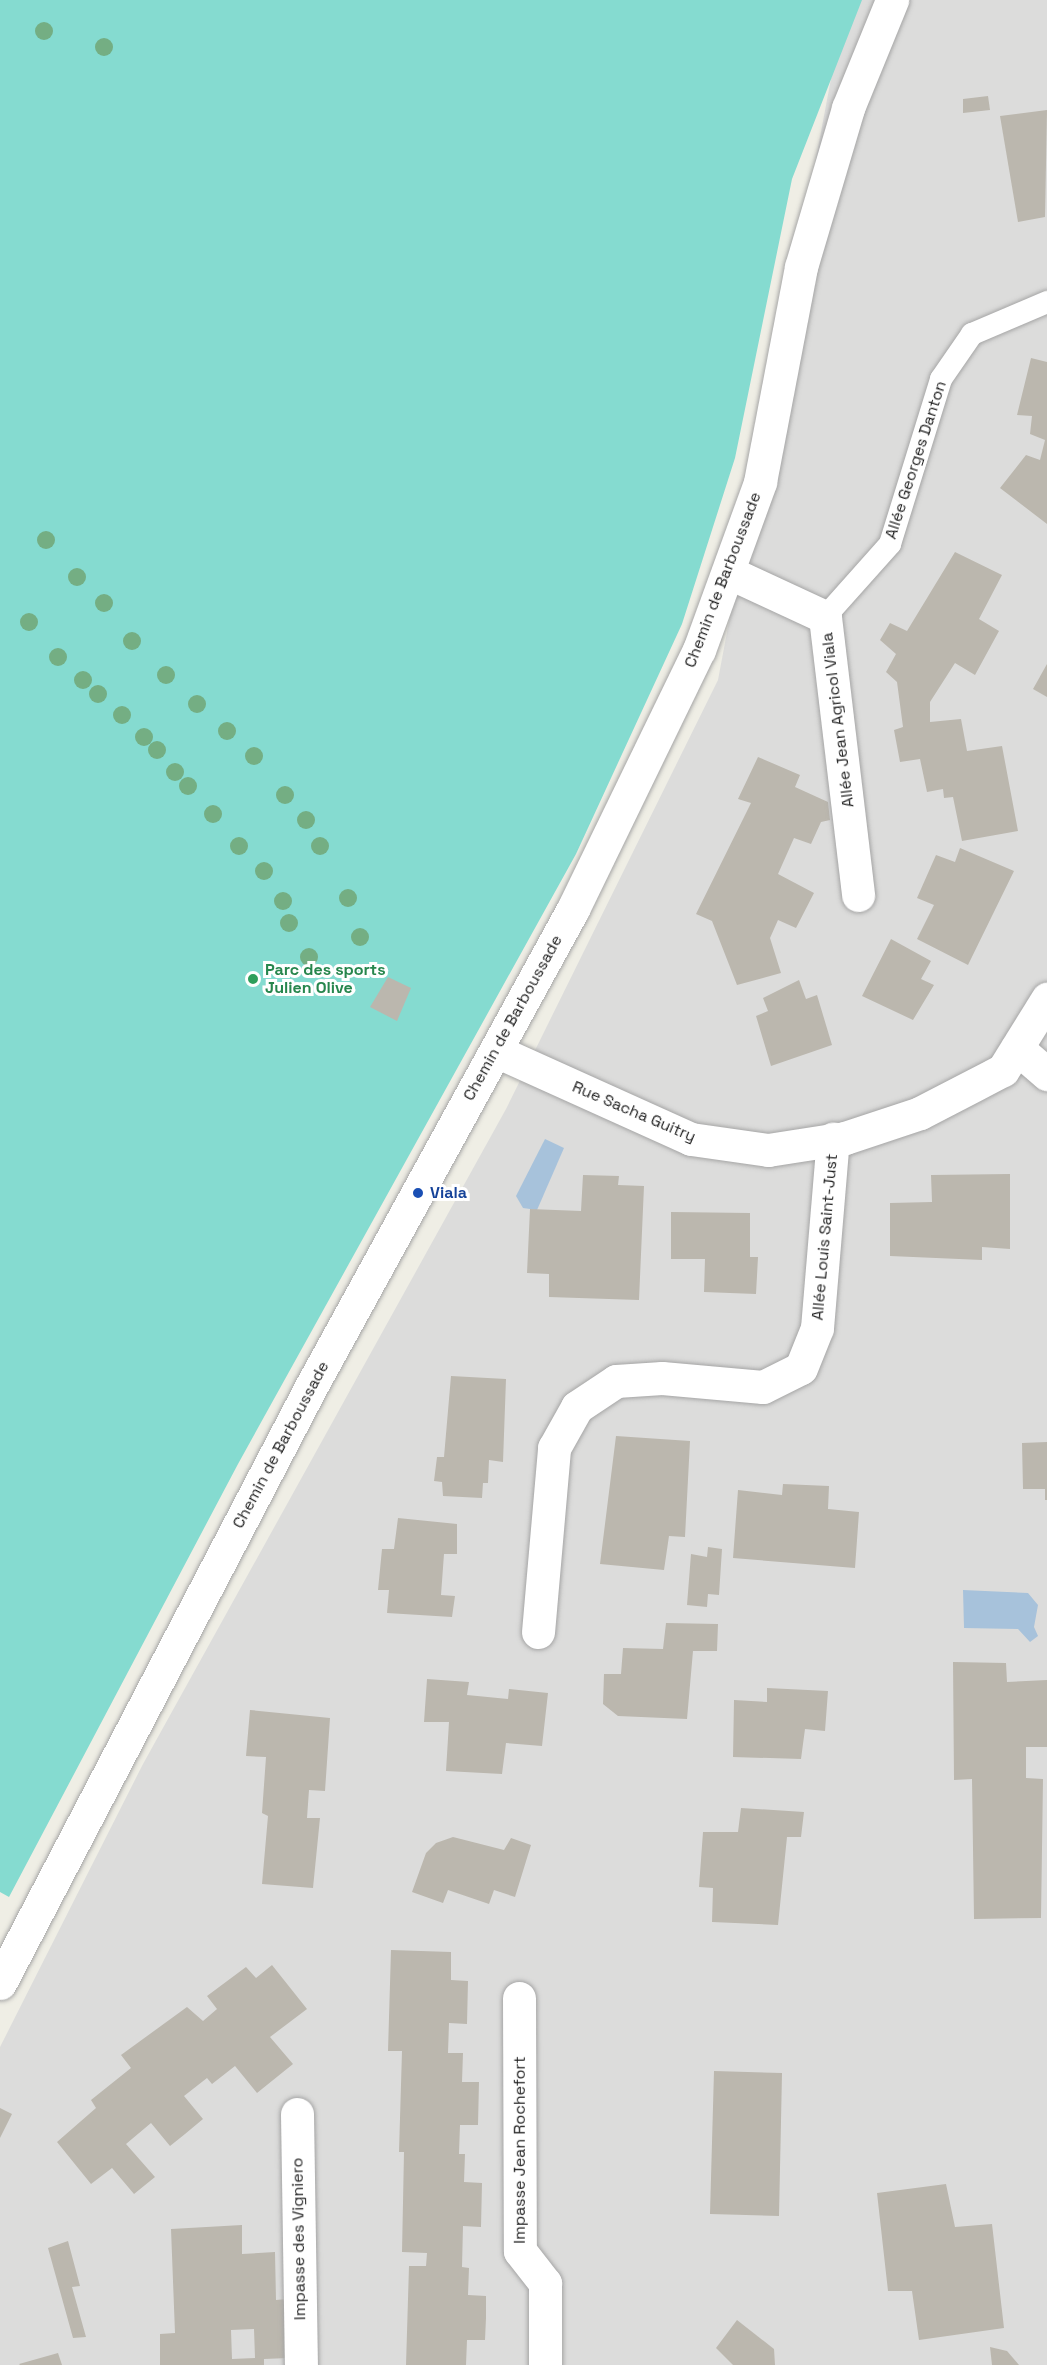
<!DOCTYPE html>
<html>
<head>
<meta charset="utf-8">
<style>
  body { margin:0 }
  #map { position:relative; width:1047px; height:2365px; overflow:hidden; background:#efeee5; font-family:"Space Grotesk",sans-serif }
  div>[style] { position:absolute }
  .residential>* { inset:0; background:#dcdcdb }
  .pitch>* { inset:0; background:#85dbd0 }
  .water>* { inset:0; background:#a7c2db }
  .building>* { inset:0; background:#bbb7ae }
  .roads { filter:drop-shadow(0 0 2px #a5a5a5) drop-shadow(0 0 2px #a5a5a5) }
  .service>* { height:22px; margin:-11px; padding:0 11px; transform-origin:11px; border-radius:11px; background:#fff }
  .minor>* { height:33px; margin:-16.5px; padding:0 16.5px; transform-origin:16.5px; border-radius:16.5px; background:#fff }
  .trees>* { width:18px; height:18px; margin:-9px; border-radius:50%; background:#74ae83 }
  .dots>* { width:16px; height:16px; translate:-50% -50%; box-sizing:border-box; border:3px solid #fff; border-radius:50% }
  span { translate:-50% -50%; white-space:nowrap; text-align:center; line-height:1.15; -webkit-text-stroke:6px #fff; paint-order:stroke }
  .street-label { font-size:16px; color:#1e1e1e }
  .leisure-label { font-size:16px; color:#27864d; font-weight:700 }
  .left { translate:0 -50%; text-align:left }
  .transit-label { font-size:16px; color:#164399; font-weight:700 }
</style>
</head>
<body>
<div id="map">
  <div class="residential">
    <div style="clip-path:polygon(851px 0,1047px 0,1047px 2365px,0 2365px,0 2047px,143px 1764px,506px 1109px,718px 680px,833px 68px)"></div>
  </div>
  <div class="pitch">
    <div style="clip-path:polygon(0 0,862px 0,792px 179px,735px 458px,682px 624px,576px 854px,238px 1464px,9px 1897px,0 1892px)"></div>
  </div>
  <div class="water">
    <div style="clip-path:polygon(545px 1139px,564px 1148px,537px 1210px,523px 1208px,516px 1196px)"></div>
    <div style="clip-path:polygon(963px 1590px,1028px 1593px,1038px 1605px,1034px 1627px,1038px 1636px,1030px 1642px,1018px 1629px,964px 1628px)"></div>
  </div>
  <div class="building">
    <div style="clip-path:polygon(988px 96px,990px 110px,963px 113px,963px 99px)"></div>
    <div style="clip-path:polygon(1047px 110px,1045px 217px,1018px 222px,1000px 116px)"></div>
    <div style="clip-path:polygon(1031px 358px,1047px 362px,1047px 524px,1000px 488px,1026px 455px,1040px 460px,1045px 440px,1030px 434px,1032px 416px,1017px 415px)"></div>
    <div style="clip-path:polygon(955px 552px,1002px 575px,979px 619px,999px 631px,975px 675px,955px 663px,930px 702px,930px 722px,961px 719px,967px 751px,1002px 746px,1018px 831px,962px 841px,953px 797px,944px 798px,943px 789px,927px 792px,920px 759px,900px 762px,894px 730px,903px 727px,897px 682px,886px 672px,896px 654px,880px 640px,890px 623px,907px 631px)"></div>
    <div style="clip-path:polygon(1047px 664px,1047px 697px,1033px 689px)"></div>
    <div style="clip-path:polygon(758px 757px,800px 775px,795px 787px,828px 802px,830px 820px,821px 822px,811px 844px,794px 838px,778px 874px,814px 893px,796px 928px,778px 920px,770px 938px,781px 973px,737px 985px,712px 921px,696px 914px,751px 803px,738px 799px)"></div>
    <div style="clip-path:polygon(960px 848px,1014px 871px,968px 965px,917px 939px,934px 905px,917px 898px,936px 855px,955px 862px)"></div>
    <div style="clip-path:polygon(891px 939px,931px 961px,921px 979px,934px 985px,913px 1020px,862px 996px)"></div>
    <div style="clip-path:polygon(388px 977px,411px 988px,397px 1021px,370px 1007px)"></div>
    <div style="clip-path:polygon(799px 980px,806px 999px,817px 995px,832px 1045px,771px 1066px,756px 1016px,768px 1011px,763px 998px)"></div>
    <div style="clip-path:polygon(1010px 1174px,1010px 1249px,982px 1247px,982px 1260px,890px 1256px,890px 1203px,932px 1202px,931px 1175px)"></div>
    <div style="clip-path:polygon(583px 1175px,619px 1176px,618px 1185px,644px 1186px,639px 1300px,549px 1297px,549px 1274px,527px 1273px,530px 1209px,581px 1211px)"></div>
    <div style="clip-path:polygon(671px 1212px,750px 1213px,750px 1257px,758px 1257px,756px 1294px,704px 1292px,705px 1259px,671px 1259px)"></div>
    <div style="clip-path:polygon(451px 1376px,506px 1379px,503px 1462px,489px 1460px,488px 1483px,483px 1483px,482px 1498px,443px 1496px,442px 1482px,434px 1481px,437px 1457px,444px 1457px)"></div>
    <div style="clip-path:polygon(616px 1436px,690px 1441px,685px 1537px,669px 1536px,664px 1570px,600px 1564px)"></div>
    <div style="clip-path:polygon(1047px 1442px,1047px 1500px,1045px 1500px,1045px 1489px,1023px 1489px,1022px 1443px)"></div>
    <div style="clip-path:polygon(783px 1484px,829px 1486px,828px 1509px,859px 1512px,855px 1568px,733px 1558px,738px 1490px,782px 1495px)"></div>
    <div style="clip-path:polygon(398px 1518px,457px 1524px,457px 1554px,444px 1554px,441px 1595px,455px 1596px,452px 1617px,387px 1613px,389px 1590px,378px 1590px,382px 1549px,394px 1549px)"></div>
    <div style="clip-path:polygon(708px 1547px,722px 1549px,719px 1595px,708px 1594px,707px 1607px,687px 1605px,691px 1554px,707px 1557px)"></div>
    <div style="clip-path:polygon(666px 1623px,718px 1624px,717px 1651px,693px 1651px,687px 1719px,618px 1716px,603px 1704px,604px 1674px,621px 1674px,623px 1648px,663px 1649px)"></div>
    <div style="clip-path:polygon(953px 1662px,1006px 1663px,1007px 1682px,1047px 1680px,1047px 1747px,1026px 1747px,1026px 1778px,1043px 1779px,1041px 1918px,974px 1919px,972px 1779px,954px 1780px)"></div>
    <div style="clip-path:polygon(427px 1679px,469px 1682px,467px 1695px,508px 1699px,509px 1689px,548px 1693px,542px 1746px,506px 1743px,502px 1774px,446px 1771px,449px 1722px,424px 1722px)"></div>
    <div style="clip-path:polygon(767px 1688px,828px 1691px,825px 1731px,805px 1729px,801px 1759px,733px 1757px,734px 1700px,767px 1702px)"></div>
    <div style="clip-path:polygon(250px 1710px,330px 1718px,325px 1791px,309px 1790px,307px 1818px,320px 1818px,313px 1888px,262px 1884px,268px 1816px,262px 1813px,266px 1757px,246px 1756px)"></div>
    <div style="clip-path:polygon(741px 1808px,804px 1812px,801px 1837px,787px 1837px,778px 1925px,712px 1922px,713px 1888px,699px 1887px,703px 1832px,738px 1832px)"></div>
    <div style="clip-path:polygon(453px 1837px,504px 1850px,511px 1838px,531px 1845px,515px 1897px,494px 1890px,489px 1904px,448px 1890px,443px 1903px,412px 1892px,426px 1853px,436px 1843px)"></div>
    <div style="clip-path:polygon(391px 1950px,451px 1952px,451px 1980px,468px 1981px,467px 2024px,449px 2023px,448px 2053px,463px 2053px,462px 2082px,479px 2082px,478px 2125px,460px 2125px,459px 2154px,465px 2154px,464px 2182px,482px 2183px,481px 2227px,463px 2226px,462px 2267px,469px 2268px,468px 2295px,486px 2296px,486px 2318px,485px 2340px,467px 2340px,466px 2365px,406px 2365px,409px 2266px,426px 2266px,427px 2253px,402px 2252px,404px 2152px,399px 2152px,402px 2051px,388px 2051px)"></div>
    <div style="clip-path:polygon(272px 1965px,307px 2009px,270px 2037px,293px 2064px,257px 2093px,235px 2066px,212px 2084px,207px 2078px,184px 2096px,203px 2119px,185px 2134px,170px 2146px,151px 2123px,126px 2144px,155px 2177px,134px 2194px,112px 2168px,91px 2184px,57px 2142px,96px 2108px,91px 2100px,131px 2068px,121px 2055px,187px 2007px,203px 2021px,217px 2009px,207px 1996px,246px 1967px,256px 1978px)"></div>
    <div style="clip-path:polygon(714px 2071px,782px 2073px,779px 2216px,710px 2214px)"></div>
    <div style="clip-path:polygon(0 2108px,12px 2114px,0 2138px)"></div>
    <div style="clip-path:polygon(946px 2184px,955px 2227px,992px 2224px,1004px 2328px,919px 2340px,912px 2291px,888px 2291px,877px 2193px)"></div>
    <div style="clip-path:polygon(evenodd,242px 2225px,242px 2254px,275px 2252px,276px 2300px,287px 2299px,288px 2358px,264px 2359px,264px 2365px,160px 2365px,160px 2334px,175px 2333px,171px 2229px,242px 2225px,254px 2329px,255px 2358px,232px 2359px,231px 2330px,254px 2329px)"></div>
    <div style="clip-path:polygon(68px 2241px,80px 2286px,72px 2287px,86px 2337px,73px 2338px,48px 2248px)"></div>
    <div style="clip-path:polygon(737px 2320px,774px 2349px,775px 2365px,733px 2365px,716px 2348px)"></div>
    <div style="clip-path:polygon(990px 2347px,1007px 2351px,1019px 2365px,992px 2365px)"></div>
    <div style="clip-path:polygon(58px 2353px,62px 2365px,20px 2365px,19px 2364px)"></div>
  </div>
  <div class="roads">
    <div class="service">
      <div style="left:825px;top:617px;width:98px;rotate:-48.3deg"></div>
      <div style="left:890px;top:544px;width:173px;rotate:-72.8deg"></div>
      <div style="left:941px;top:379px;width:55px;rotate:-55.4deg"></div>
      <div style="left:972px;top:334px;width:82px;rotate:-23.1deg"></div>
    </div>
    <div class="minor">
      <div style="left:728px;top:572px;width:107px;rotate:24.9deg"></div>
      <div style="left:825px;top:617px;width:280px;rotate:83.2deg"></div>
      <div style="left:1017px;top:1048px;width:40px;rotate:41deg"></div>
      <div style="left:496px;top:1051px;width:214px;rotate:24.3deg"></div>
      <div style="left:691px;top:1139px;width:78px;rotate:8.1deg"></div>
      <div style="left:768px;top:1150px;width:78px;rotate:-8.9deg"></div>
      <div style="left:845px;top:1138px;width:79px;rotate:-18.4deg"></div>
      <div style="left:920px;top:1113px;width:93px;rotate:-27.4deg"></div>
      <div style="left:1003px;top:1070px;width:84px;rotate:-58.2deg"></div>
      <div style="left:538px;top:1632px;width:185px;rotate:-85deg"></div>
      <div style="left:554px;top:1448px;width:47px;rotate:-60.7deg"></div>
      <div style="left:577px;top:1407px;width:47px;rotate:-33.7deg"></div>
      <div style="left:616px;top:1381px;width:46px;rotate:-3.7deg"></div>
      <div style="left:662px;top:1378px;width:101px;rotate:5.1deg"></div>
      <div style="left:763px;top:1387px;width:42px;rotate:-26.6deg"></div>
      <div style="left:801px;top:1368px;width:43px;rotate:-68.2deg"></div>
      <div style="left:817px;top:1328px;width:190px;rotate:-85.2deg"></div>
      <div style="left:0;top:1983px;width:674px;rotate:-62.45deg"></div>
      <div style="left:312px;top:1385px;width:543px;rotate:-61.26deg"></div>
      <div style="left:573px;top:909px;width:288px;rotate:-64.1deg"></div>
      <div style="left:699px;top:650px;width:179px;rotate:-70deg"></div>
      <div style="left:760px;top:482px;width:219px;rotate:-79.2deg"></div>
      <div style="left:801px;top:267px;width:166px;rotate:-73.5deg"></div>
      <div style="left:848px;top:108px;width:117px;rotate:-67.8deg"></div>
      <div style="left:519px;top:1998px;width:253px;rotate:89.8deg"></div>
      <div style="left:520px;top:2251px;width:41px;rotate:52deg"></div>
      <div style="left:545px;top:2283px;width:82px;rotate:90deg"></div>
      <div style="left:297px;top:2114px;width:251px;rotate:89.1deg"></div>
    </div>
  </div>
  <div class="trees">
    <div style="left:44px;top:31px"></div>
    <div style="left:104px;top:47px"></div>
    <div style="left:46px;top:540px"></div>
    <div style="left:77px;top:577px"></div>
    <div style="left:104px;top:603px"></div>
    <div style="left:29px;top:622px"></div>
    <div style="left:132px;top:641px"></div>
    <div style="left:58px;top:657px"></div>
    <div style="left:166px;top:675px"></div>
    <div style="left:83px;top:680px"></div>
    <div style="left:98px;top:694px"></div>
    <div style="left:197px;top:704px"></div>
    <div style="left:122px;top:715px"></div>
    <div style="left:227px;top:731px"></div>
    <div style="left:144px;top:737px"></div>
    <div style="left:157px;top:750px"></div>
    <div style="left:254px;top:756px"></div>
    <div style="left:175px;top:772px"></div>
    <div style="left:188px;top:786px"></div>
    <div style="left:285px;top:795px"></div>
    <div style="left:213px;top:814px"></div>
    <div style="left:306px;top:820px"></div>
    <div style="left:239px;top:846px"></div>
    <div style="left:320px;top:846px"></div>
    <div style="left:264px;top:871px"></div>
    <div style="left:348px;top:898px"></div>
    <div style="left:283px;top:901px"></div>
    <div style="left:289px;top:923px"></div>
    <div style="left:360px;top:937px"></div>
    <div style="left:309px;top:957px"></div>
  </div>
  <div class="dots">
    <div style="left:253px;top:979px;background:#2e9e5b"></div>
    <div style="left:418px;top:1193px;background:#1a4fb4"></div>
  </div>
  <div class="street-label">
    <span style="left:916px;top:460px;rotate:-72deg">Allée Georges Danton</span>
    <span style="left:723px;top:580px;rotate:-69deg">Chemin de Barboussade</span>
    <span style="left:838px;top:720px;rotate:-97deg">Allée Jean Agricol Viala</span>
    <span style="left:513px;top:1018px;rotate:-61deg">Chemin de Barboussade</span>
    <span style="left:634px;top:1112px;rotate:23deg">Rue Sacha Guitry</span>
    <span style="left:825px;top:1237px;rotate:-85deg">Allée Louis Saint-Just</span>
    <span style="left:281px;top:1445px;rotate:-62deg">Chemin de Barboussade</span>
    <span style="left:520px;top:2150px;rotate:-90deg">Impasse Jean Rochefort</span>
    <span style="left:299px;top:2239px;rotate:-91deg">Impasse des Vigniero</span>
  </div>
  <div class="leisure-label">
    <span class="left" style="left:265px;top:979px">Parc des sports<br>Julien Olive</span>
  </div>
  <div class="transit-label">
    <span class="left" style="left:430px;top:1193px">Viala</span>
  </div>
</div>
</body>
</html>
